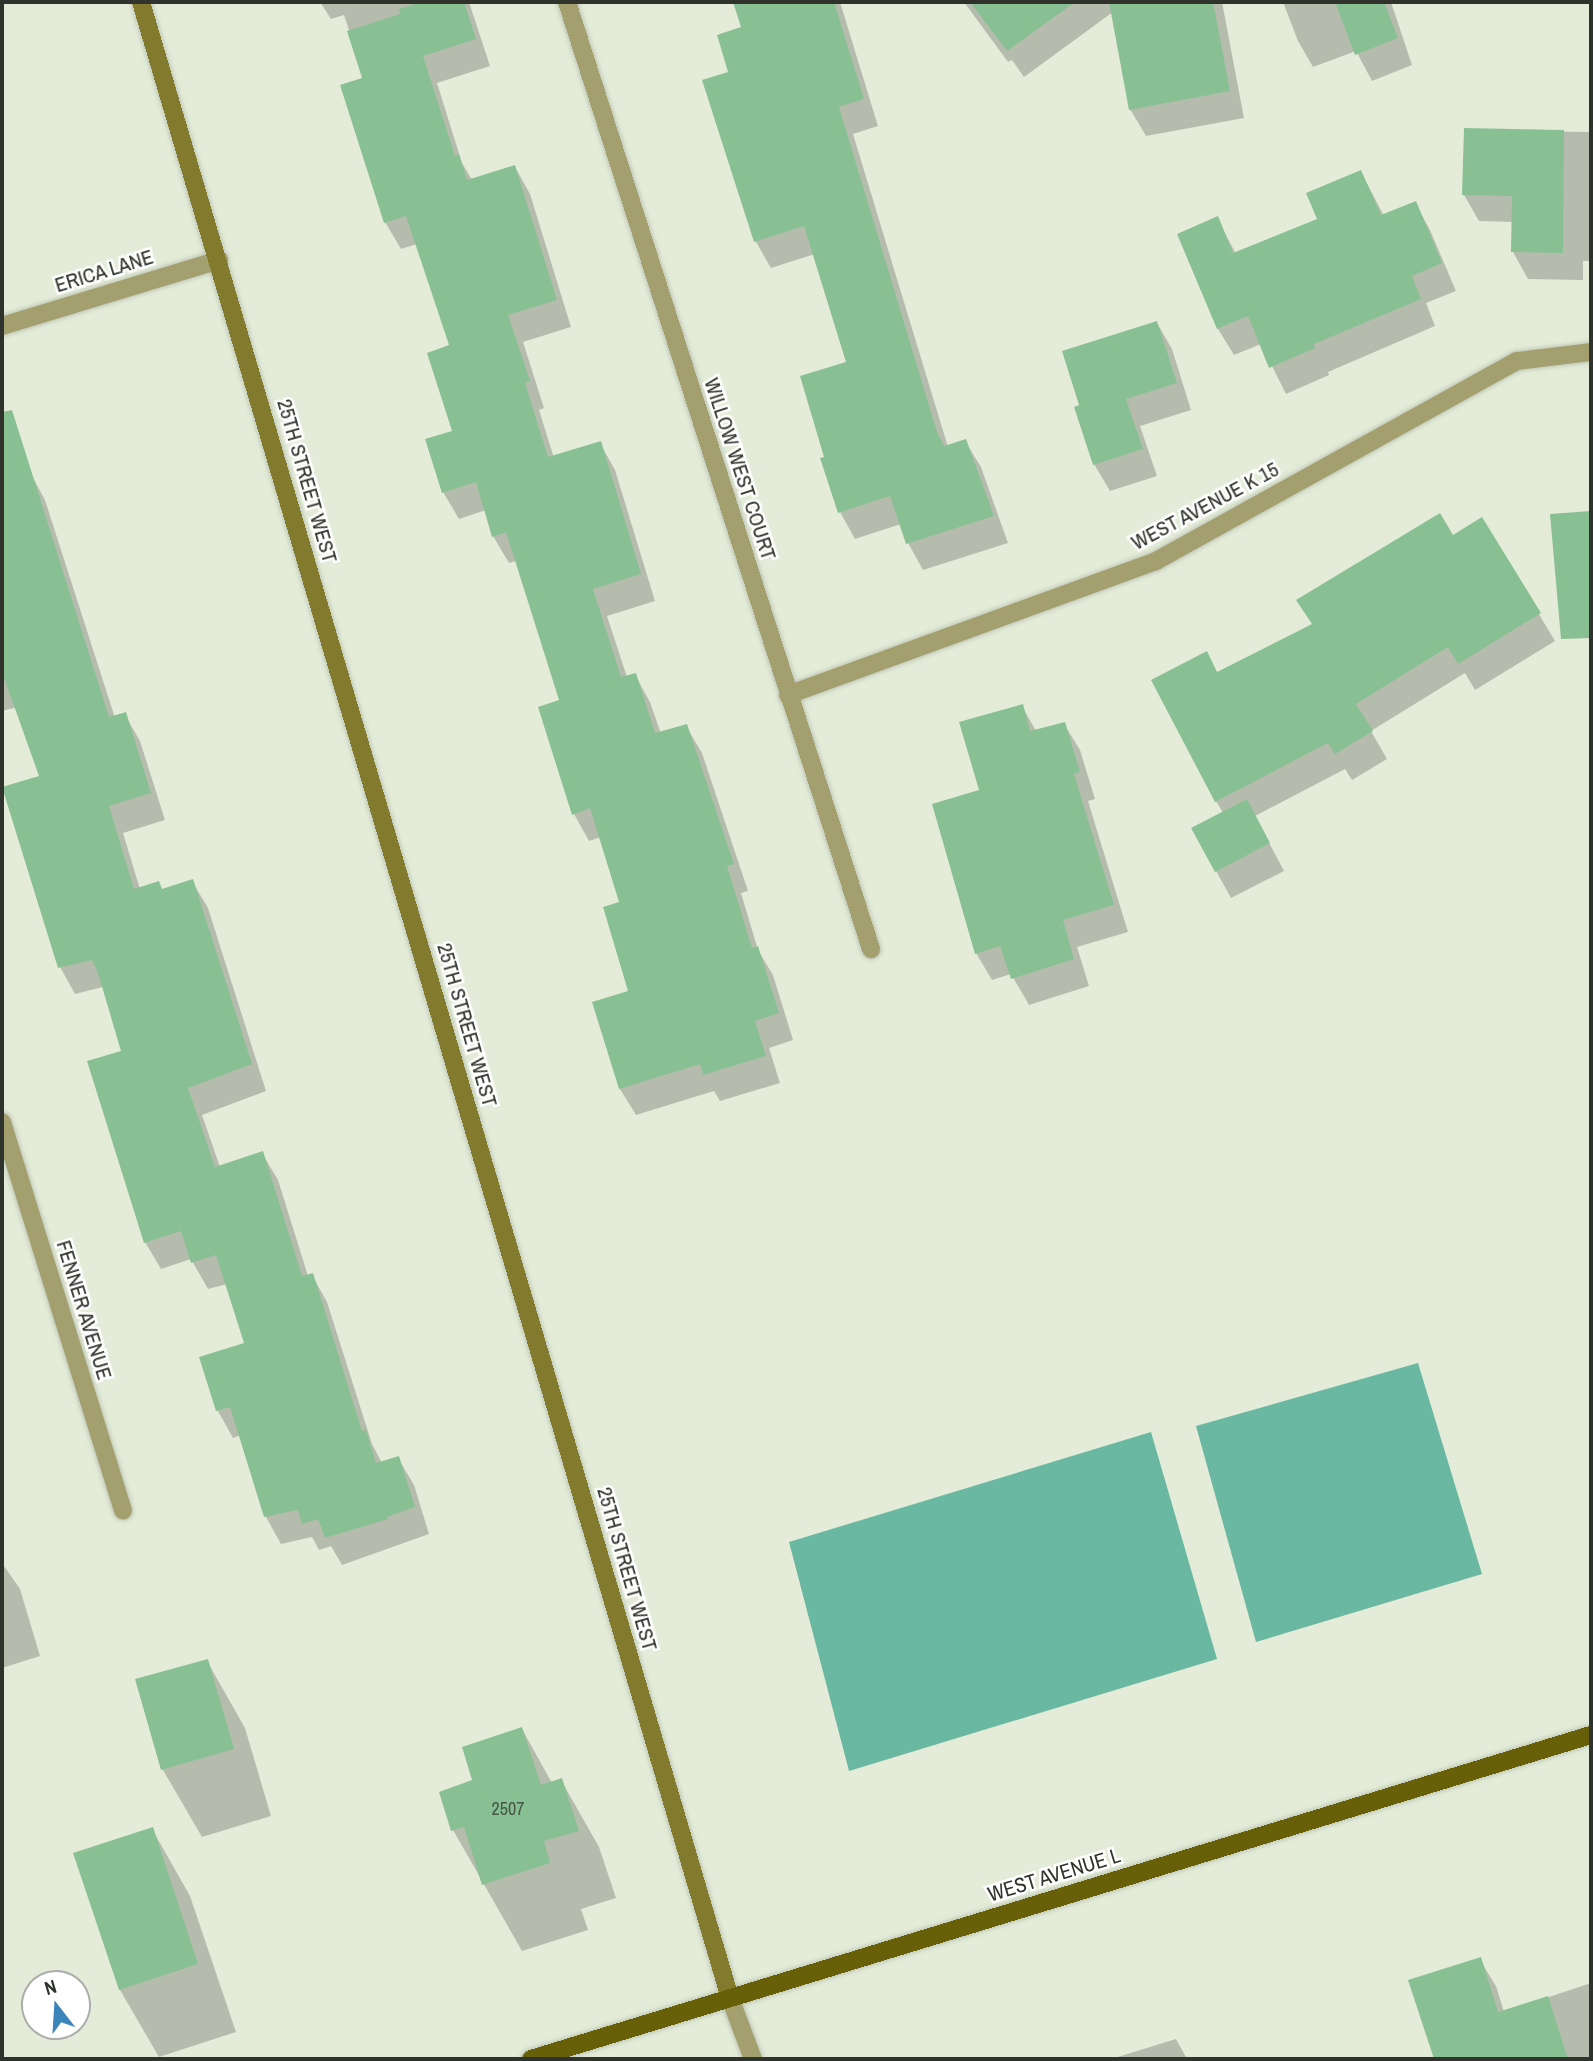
<!DOCTYPE html>
<html>
<head>
<meta charset="utf-8">
<style>
  body { margin:0 }
  #map { position:relative; width:1593px; height:2061px; overflow:hidden; background:#e4ecd9; font-family:"Archivo Narrow",sans-serif }
  div>[style] { position:absolute }
  .water>* { inset:0; background:#6ab8a1 }
  .shadow>* { inset:0; background:#0003 }
  .building>* { inset:0; background:#89c093 }
  .roads { filter:drop-shadow(0 0 2px #c0c7b6) drop-shadow(0 0 2px #c0c7b6) }
  .street>* { height:18px; margin:-9px; padding:0 9px; transform-origin:9px; border-radius:9px; background:#a39f6f }
  .secondary>* { height:18px; margin:-9px; padding:0 9px; transform-origin:9px; border-radius:9px; background:#827a2d }
  .primary>* { height:18px; margin:-9px; padding:0 9px; transform-origin:9px; border-radius:9px; background:#686008 }
  span { translate:-50% -50%; white-space:nowrap; text-align:center; line-height:1.15; -webkit-text-stroke:5px #fff; paint-order:stroke }
  .number-label { font-size:18px; color:#465646 }
  .number-label span { -webkit-text-stroke-width:0 }
  .street-label { font-size:21px; color:#30332c }
  .frame { position:absolute; inset:0; border:4px solid #30332c; pointer-events:none }
  .north { position:absolute; left:21px; top:1970px; width:70px; height:70px; box-sizing:border-box; background:#fff; border:2px solid #acadab; border-radius:50%; rotate:343deg; font-size:19px; font-weight:700; line-height:28px; text-align:center; color:#30332c }
  .north::after { content:''; display:block; margin:auto; width:24px; height:32px; background:#3c85ba; clip-path:polygon(50% 0,100% 100%,50% 72%,0 100%) }
</style>
</head>
<body>
<div id="map">
  <div class="water">
    <div style="clip-path:polygon(1418px 1363px,1482px 1574px,1256px 1642px,1196px 1426px)"></div>
    <div style="clip-path:polygon(1151px 1432px,1217px 1659px,849px 1771px,789px 1542px)"></div>
  </div>
  <div class="shadow">
    <div style="clip-path:polygon(320px 2px,469px 2px,490px 66px,437px 83px,462px 163px,472px 180px,515px 167px,530px 194px,571px 327px,523px 342px,544px 408px,539px 410px,554px 458px,600px 443px,615px 470px,655px 601px,607px 616px,627px 677px,635px 675px,650px 702px,661px 734px,686px 726px,702px 753px,748px 891px,741px 893px,758px 950px,773px 975px,793px 1040px,769px 1048px,780px 1083px,720px 1101px,714px 1091px,636px 1115px,620px 1089px,594px 1003px,630px 992px,621px 903px,601px 837px,589px 841px,574px 814px,561px 701px,516px 561px,509px 563px,493px 536px,486px 510px,459px 519px,443px 492px,454px 432px,452px 346px,417px 244px,401px 249px,385px 222px,365px 79px,344px 15px,331px 19px)"></div>
    <div style="clip-path:polygon(735px 2px,840px 2px,878px 126px,853px 134px,948px 447px,965px 441px,981px 467px,1008px 543px,923px 570px,908px 543px,901px 524px,855px 539px,840px 512px,826px 458px,848px 363px,815px 254px,771px 268px,756px 242px,704px 81px,730px 73px,744px 28px)"></div>
    <div style="clip-path:polygon(964px 2px,1222px 2px,1244px 118px,1146px 136px,1130px 109px,1113px 12px,1024px 77px,1012px 60px,1008px 62px)"></div>
    <div style="clip-path:polygon(1283px 2px,1391px 2px,1412px 65px,1372px 81px,1356px 51px,1313px 67px,1298px 41px)"></div>
    <div style="clip-path:polygon(1466px 130px,1591px 132px,1591px 261px,1583px 261px,1583px 280px,1528px 279px,1513px 252px,1513px 222px,1479px 221px,1464px 195px)"></div>
    <div style="clip-path:polygon(1361px 172px,1384px 216px,1415px 203px,1430px 230px,1456px 291px,1426px 303px,1435px 326px,1328px 372px,1329px 375px,1286px 394px,1261px 344px,1234px 355px,1218px 329px,1179px 234px,1217px 218px,1236px 254px,1319px 220px)"></div>
    <div style="clip-path:polygon(1157px 323px,1172px 349px,1191px 410px,1140px 426px,1157px 476px,1110px 491px,1094px 464px,1081px 406px)"></div>
    <div style="clip-path:polygon(15px 444px,45px 500px,115px 718px,125px 715px,140px 741px,165px 820px,123px 833px,140px 889px,158px 883px,163px 890px,192px 881px,208px 908px,266px 1091px,202px 1115px,220px 1167px,262px 1153px,278px 1180px,308px 1276px,312px 1275px,327px 1302px,372px 1444px,382px 1463px,398px 1458px,414px 1485px,429px 1534px,342px 1565px,331px 1546px,319px 1550px,312px 1537px,281px 1544px,266px 1517px,241px 1435px,233px 1438px,218px 1411px,201px 1358px,246px 1344px,227px 1284px,208px 1289px,191px 1259px,161px 1269px,145px 1242px,123px 1052px,103px 987px,75px 994px,60px 967px,41px 777px,18px 707px,2px 711px,2px 448px)"></div>
    <div style="clip-path:polygon(1591px 512px,1591px 633px,1576px 635px,1552px 515px)"></div>
    <div style="clip-path:polygon(1482px 519px,1555px 641px,1475px 690px,1465px 673px,1371px 731px,1387px 759px,1352px 780px,1345px 769px,1255px 816px,1284px 871px,1231px 898px,1216px 871px,1223px 813px,1216px 801px,1218px 674px,1313px 625px)"></div>
    <div style="clip-path:polygon(1022px 706px,1036px 731px,1064px 724px,1080px 750px,1095px 799px,1088px 801px,1128px 932px,1077px 947px,1089px 986px,1029px 1005px,1011px 974px,992px 980px,976px 953px,981px 791px)"></div>
    <div style="clip-path:polygon(2px 1563px,20px 1589px,40px 1656px,2px 1668px)"></div>
    <div style="clip-path:polygon(207px 1661px,245px 1728px,271px 1816px,202px 1837px,163px 1770px,137px 1680px)"></div>
    <div style="clip-path:polygon(522px 1729px,552px 1783px,561px 1780px,599px 1847px,616px 1898px,581px 1909px,588px 1930px,522px 1951px,453px 1830px,475px 1782px)"></div>
    <div style="clip-path:polygon(152px 1829px,190px 1896px,236px 2032px,159px 2057px,120px 1990px,75px 1854px)"></div>
    <div style="clip-path:polygon(1480px 1960px,1496px 1986px,1504px 2012px,1591px 1983px,1591px 2059px,1436px 2059px,1411px 1982px)"></div>
    <div style="clip-path:polygon(1176px 2039px,1187px 2059px,1111px 2059px)"></div>
  </div>
  <div class="building">
    <div style="clip-path:polygon(422px 2px,464px 2px,476px 39px,423px 56px,455px 156px,459px 154px,467px 180px,515px 165px,557px 300px,508px 315px,530px 381px,525px 383px,548px 457px,601px 441px,641px 574px,593px 589px,621px 677px,636px 673px,655px 733px,687px 724px,734px 864px,727px 866px,752px 948px,758px 946px,779px 1013px,755px 1021px,766px 1056px,703px 1075px,700px 1064px,619px 1089px,592px 1002px,628px 991px,603px 907px,619px 902px,590px 808px,572px 815px,538px 707px,559px 700px,506px 532px,492px 537px,476px 482px,442px 493px,425px 439px,452px 431px,427px 353px,449px 345px,406px 216px,384px 223px,340px 85px,362px 78px,347px 31px,400px 14px,399px 9px)"></div>
    <div style="clip-path:polygon(733px 2px,834px 2px,864px 99px,839px 107px,937px 432px,944px 446px,966px 439px,994px 516px,906px 544px,890px 496px,838px 513px,820px 458px,824px 457px,800px 376px,846px 362px,804px 226px,754px 242px,702px 80px,728px 72px,717px 35px,741px 27px)"></div>
    <div style="clip-path:polygon(970px 2px,1075px 2px,1007px 51px)"></div>
    <div style="clip-path:polygon(1109px 2px,1213px 2px,1230px 91px,1129px 110px)"></div>
    <div style="clip-path:polygon(1335px 2px,1384px 2px,1398px 38px,1355px 55px)"></div>
    <div style="clip-path:polygon(1464px 128px,1564px 130px,1563px 253px,1511px 252px,1512px 196px,1462px 195px)"></div>
    <div style="clip-path:polygon(1361px 170px,1381px 215px,1416px 201px,1442px 263px,1412px 276px,1421px 299px,1314px 344px,1315px 348px,1269px 368px,1248px 316px,1217px 329px,1177px 234px,1218px 216px,1233px 253px,1317px 219px,1306px 193px)"></div>
    <div style="clip-path:polygon(1157px 321px,1177px 383px,1126px 399px,1143px 449px,1093px 465px,1074px 407px,1079px 405px,1062px 351px)"></div>
    <div style="clip-path:polygon(12px 410px,109px 717px,126px 712px,151px 793px,109px 806px,134px 889px,159px 881px,162px 889px,193px 879px,252px 1064px,188px 1088px,215px 1167px,263px 1151px,302px 1276px,313px 1273px,362px 1431px,366px 1430px,376px 1463px,399px 1456px,415px 1507px,387px 1517px,388px 1519px,325px 1538px,318px 1519px,302px 1524px,298px 1510px,264px 1517px,230px 1407px,216px 1411px,199px 1357px,244px 1343px,216px 1255px,191px 1263px,181px 1231px,144px 1243px,87px 1061px,121px 1051px,98px 973px,92px 960px,58px 968px,2px 787px,39px 776px,2px 672px,2px 412px)"></div>
    <div style="clip-path:polygon(1591px 511px,1591px 638px,1561px 639px,1550px 514px)"></div>
    <div style="clip-path:polygon(1440px 513px,1453px 535px,1482px 517px,1541px 613px,1458px 664px,1448px 647px,1356px 704px,1373px 731px,1335px 754px,1328px 743px,1215px 802px,1151px 680px,1207px 651px,1217px 672px,1312px 624px,1296px 600px)"></div>
    <div style="clip-path:polygon(1023px 704px,1030px 731px,1065px 722px,1080px 772px,1074px 774px,1114px 905px,1063px 920px,1074px 959px,1011px 979px,1000px 946px,975px 954px,932px 804px,979px 790px,959px 722px)"></div>
    <div style="clip-path:polygon(1247px 799px,1270px 843px,1215px 872px,1191px 828px)"></div>
    <div style="clip-path:polygon(208px 1659px,234px 1749px,161px 1770px,135px 1679px)"></div>
    <div style="clip-path:polygon(522px 1727px,541px 1785px,562px 1778px,579px 1831px,544px 1841px,550px 1863px,482px 1885px,464px 1827px,451px 1831px,439px 1792px,472px 1780px,462px 1747px)"></div>
    <div style="clip-path:polygon(153px 1827px,198px 1964px,119px 1990px,73px 1853px)"></div>
    <div style="clip-path:polygon(1481px 1957px,1498px 2012px,1548px 1996px,1568px 2059px,1434px 2059px,1408px 1980px)"></div>
  </div>
  <div class="roads">
    <div class="street">
      <div style="left:567px;top:2px;width:995px;rotate:72.2deg"></div>
      <div style="left:2px;top:326px;width:227px;rotate:-16.9deg"></div>
      <div style="left:788px;top:695px;width:392px;rotate:-20deg"></div>
      <div style="left:1156px;top:561px;width:413px;rotate:-29deg"></div>
      <div style="left:1517px;top:361px;width:75px;rotate:-6.9deg"></div>
      <div style="left:2px;top:1122px;width:407px;rotate:72.7deg"></div>
      <div style="left:730px;top:1998px;width:65px;rotate:69.3deg"></div>
    </div>
    <div class="secondary">
      <div style="left:141px;top:2px;width:2081px;rotate:73.56deg"></div>
    </div>
    <div class="primary">
      <div style="left:531px;top:2059px;width:1108px;rotate:-17deg"></div>
    </div>
  </div>
  <div class="number-label">
    <span style="left:508px;top:1809px">2507</span>
  </div>
  <div class="street-label">
    <span style="left:104px;top:271px;rotate:-17deg">ERICA LANE</span>
    <span style="left:740px;top:469px;rotate:72deg">WILLOW WEST COURT</span>
    <span style="left:307px;top:481px;rotate:74deg">25TH STREET WEST</span>
    <span style="left:1205px;top:506px;rotate:-28deg">WEST AVENUE K 15</span>
    <span style="left:467px;top:1025px;rotate:74deg">25TH STREET WEST</span>
    <span style="left:84px;top:1310px;rotate:73deg">FENNER AVENUE</span>
    <span style="left:627px;top:1569px;rotate:74deg">25TH STREET WEST</span>
    <span style="left:1054px;top:1875px;rotate:-17deg">WEST AVENUE L</span>
  </div>
  <div class="frame"></div>
  <div class="north">N</div>
</div>
</body>
</html>
